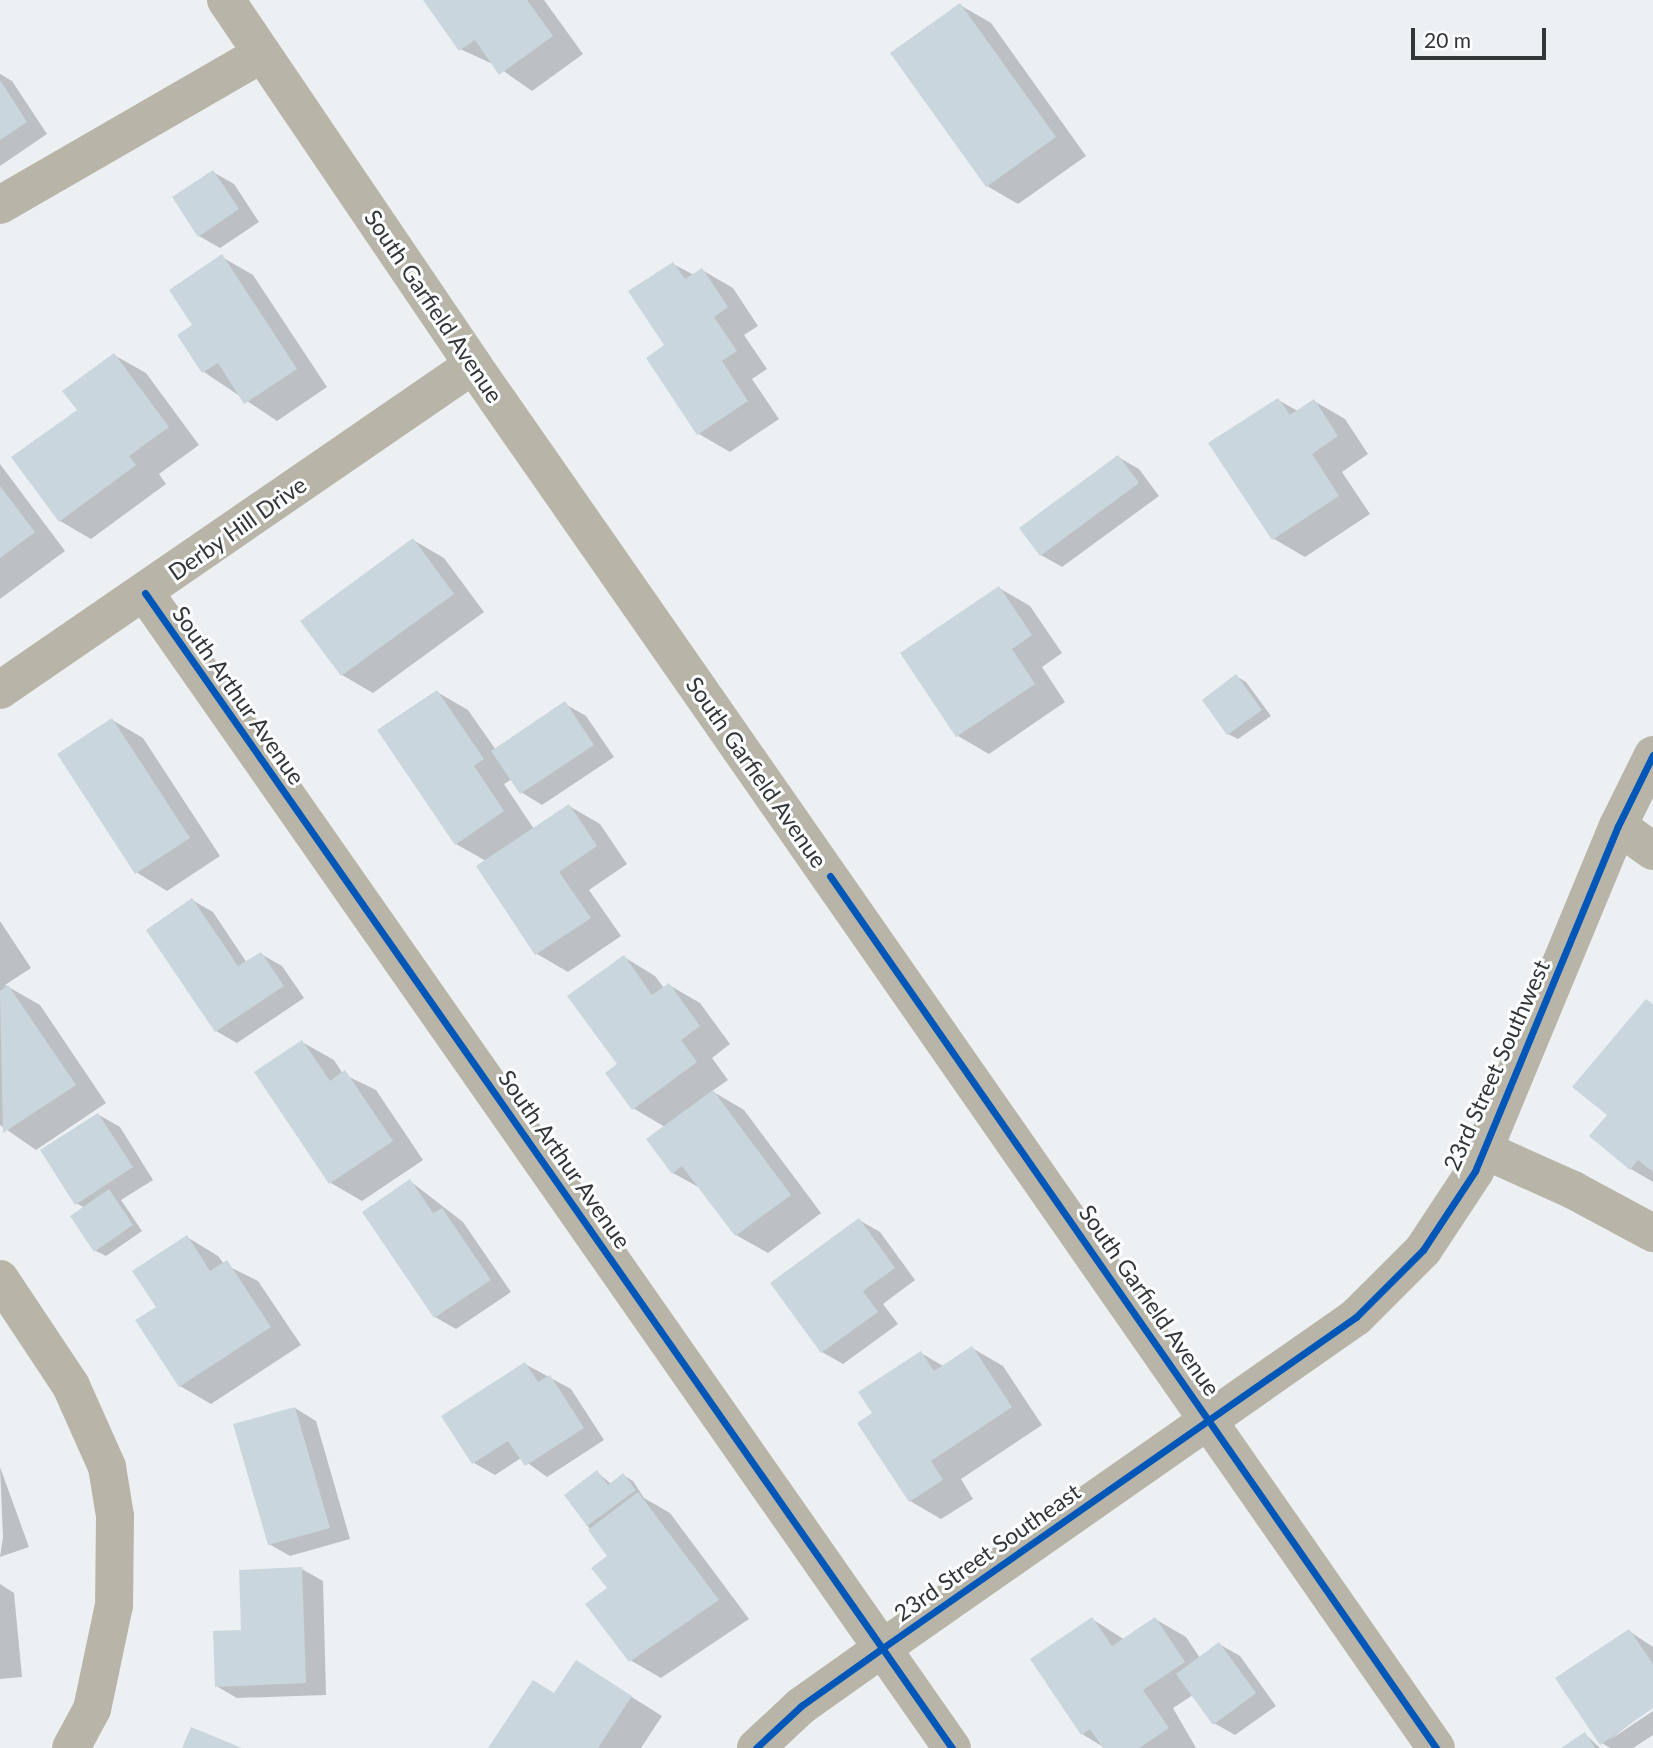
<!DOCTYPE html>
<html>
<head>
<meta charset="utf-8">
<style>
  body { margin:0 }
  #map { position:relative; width:1653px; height:1748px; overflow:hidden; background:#edf0f3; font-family:Lato,sans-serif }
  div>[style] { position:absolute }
  .shadow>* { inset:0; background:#0003 }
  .building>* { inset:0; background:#c9d6dd }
  .minor>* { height:38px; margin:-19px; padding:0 19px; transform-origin:19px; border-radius:19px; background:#b8b5a8 }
  .cycleway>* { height:7px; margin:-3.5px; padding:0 3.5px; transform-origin:3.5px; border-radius:3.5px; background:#0057b8 }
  span { translate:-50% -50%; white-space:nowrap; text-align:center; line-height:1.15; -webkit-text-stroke:6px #fcfeff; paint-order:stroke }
  .street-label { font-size:23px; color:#333637 }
  .scale { position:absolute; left:1411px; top:28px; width:135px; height:32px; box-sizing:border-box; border:4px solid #333637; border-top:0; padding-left:9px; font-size:21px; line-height:24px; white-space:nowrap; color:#333637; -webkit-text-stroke:5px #fcfeff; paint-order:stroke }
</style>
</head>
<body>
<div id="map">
  <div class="shadow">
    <div style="clip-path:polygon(425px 0,544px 0,583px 54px,532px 91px,495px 65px,460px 49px)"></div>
    <div style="clip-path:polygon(960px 5px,991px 23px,1086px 156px,1018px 204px,987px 186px)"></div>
    <div style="clip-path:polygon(0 74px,12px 81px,47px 134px,0 166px)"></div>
    <div style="clip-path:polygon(213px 172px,234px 184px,259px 222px,220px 248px,199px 236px)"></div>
    <div style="clip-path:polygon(222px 257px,253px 275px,327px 387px,277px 421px,204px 372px,194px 325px)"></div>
    <div style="clip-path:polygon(673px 264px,694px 275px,702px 270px,733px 288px,758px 326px,744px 335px,767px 369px,752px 379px,779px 419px,730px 452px,699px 434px,667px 345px)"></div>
    <div style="clip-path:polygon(114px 355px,146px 373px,199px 445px,159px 474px,166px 484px,91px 539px,60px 521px,79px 410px)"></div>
    <div style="clip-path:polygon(1278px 400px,1298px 411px,1314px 401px,1345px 419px,1368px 454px,1342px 472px,1370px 514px,1305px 557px,1274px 539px,1211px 443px)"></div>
    <div style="clip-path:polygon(1118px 457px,1139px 469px,1159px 496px,1062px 567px,1041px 555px)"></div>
    <div style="clip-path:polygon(0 464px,65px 551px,0 599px)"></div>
    <div style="clip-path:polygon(413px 540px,444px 558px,484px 612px,373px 693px,342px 675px)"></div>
    <div style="clip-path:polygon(999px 588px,1030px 606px,1062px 653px,1042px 667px,1065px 702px,989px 754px,958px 736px)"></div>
    <div style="clip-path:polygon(1236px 676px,1246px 682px,1271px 716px,1238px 739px,1228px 734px)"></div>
    <div style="clip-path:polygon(437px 692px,468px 710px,496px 750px,565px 704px,586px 716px,614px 757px,542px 805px,521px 792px,512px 779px,504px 784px,534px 829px,569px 806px,600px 824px,627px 864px,589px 890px,621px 936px,568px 972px,537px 954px,486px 861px,456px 844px)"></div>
    <div style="clip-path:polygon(112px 720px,143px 738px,220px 856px,167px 891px,136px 872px)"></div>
    <div style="clip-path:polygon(192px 900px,213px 912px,247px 963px,261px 954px,282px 966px,304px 998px,237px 1043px,216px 1031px)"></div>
    <div style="clip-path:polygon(0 921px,31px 968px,5px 985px,40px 1005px,106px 1103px,36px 1150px,0 1125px)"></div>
    <div style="clip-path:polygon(624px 957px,655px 976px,664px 988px,669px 985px,700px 1003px,730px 1044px,712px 1058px,728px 1080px,712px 1091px,744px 1110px,821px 1213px,768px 1253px,736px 1235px,702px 1189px,673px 1173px,665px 1127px,633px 1108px,620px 1064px)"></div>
    <div style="clip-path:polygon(1653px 1004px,1653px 1182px,1631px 1169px,1609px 1115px)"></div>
    <div style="clip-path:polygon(302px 1042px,334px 1060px,343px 1074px,376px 1090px,423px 1160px,362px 1201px,331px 1183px,256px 1073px)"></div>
    <div style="clip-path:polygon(99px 1115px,120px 1127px,153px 1180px,121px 1200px,142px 1231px,106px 1256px,96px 1251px,85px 1208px,76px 1203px)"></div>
    <div style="clip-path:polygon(410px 1181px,463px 1222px,511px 1292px,456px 1329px,435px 1317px)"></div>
    <div style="clip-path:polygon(859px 1220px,880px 1232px,915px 1280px,883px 1304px,898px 1324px,843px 1364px,822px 1352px,772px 1283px)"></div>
    <div style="clip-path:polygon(187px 1237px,218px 1256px,224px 1264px,258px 1281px,301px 1345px,211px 1404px,180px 1386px,158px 1307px)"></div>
    <div style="clip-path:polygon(972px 1348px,1003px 1366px,1042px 1425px,961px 1479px,973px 1499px,941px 1519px,910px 1501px,874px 1414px,921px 1353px,943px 1366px)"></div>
    <div style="clip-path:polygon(525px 1364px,571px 1389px,604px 1440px,547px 1477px,521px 1458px,495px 1475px,474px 1463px,443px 1417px)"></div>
    <div style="clip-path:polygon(295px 1408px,316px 1421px,350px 1539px,290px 1556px,269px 1544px)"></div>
    <div style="clip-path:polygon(0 1467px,29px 1547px,0 1557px,3px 1537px)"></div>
    <div style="clip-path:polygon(597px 1472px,611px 1484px,623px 1475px,633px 1481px,644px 1498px,670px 1513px,749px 1619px,661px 1678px,630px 1660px,609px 1588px,610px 1557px,566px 1496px)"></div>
    <div style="clip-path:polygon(302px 1569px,323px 1581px,326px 1695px,237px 1698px,216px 1686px,243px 1632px)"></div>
    <div style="clip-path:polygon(0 1584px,14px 1593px,22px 1677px,0 1679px)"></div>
    <div style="clip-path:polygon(1092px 1619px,1125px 1640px,1155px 1619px,1186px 1637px,1200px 1658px,1219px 1644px,1240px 1656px,1276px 1706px,1235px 1735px,1214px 1723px,1193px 1695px,1173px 1708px,1196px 1748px,1105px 1748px,1082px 1734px)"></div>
    <div style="clip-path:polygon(1629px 1631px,1653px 1647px,1653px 1706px,1608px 1741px,1653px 1711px,1653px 1735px,1633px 1748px,1610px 1748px,1602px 1743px)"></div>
    <div style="clip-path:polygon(576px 1662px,662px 1716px,641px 1748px,490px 1748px,555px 1695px)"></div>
    <div style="clip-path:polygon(1585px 1734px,1600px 1748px,1564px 1748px)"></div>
  </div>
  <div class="building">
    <div style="clip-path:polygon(423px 0,527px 0,553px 36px,499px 75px,475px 40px,459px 51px)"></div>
    <div style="clip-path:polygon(960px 3px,1056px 137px,986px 187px,890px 53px)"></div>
    <div style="clip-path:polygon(0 80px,27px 122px,0 140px)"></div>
    <div style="clip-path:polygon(213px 170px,239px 209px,198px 237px,172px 197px)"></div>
    <div style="clip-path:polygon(222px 254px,297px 369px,244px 404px,218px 363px,202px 373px,177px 335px,192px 325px,169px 290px)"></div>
    <div style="clip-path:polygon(673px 262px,685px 279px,702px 268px,728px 307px,714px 317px,737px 351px,722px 361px,748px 401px,697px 435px,646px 358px,664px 345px,628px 291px)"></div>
    <div style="clip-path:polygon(114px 353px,169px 427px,129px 456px,136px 465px,59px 522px,11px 457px,77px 410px,62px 391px)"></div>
    <div style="clip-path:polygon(1278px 398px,1290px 415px,1314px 399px,1338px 436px,1312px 454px,1339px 496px,1272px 540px,1208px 443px)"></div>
    <div style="clip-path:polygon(1118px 455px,1139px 483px,1040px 556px,1019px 528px)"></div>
    <div style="clip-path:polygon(0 486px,35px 532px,0 558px)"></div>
    <div style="clip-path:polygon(413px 538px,454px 594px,341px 676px,300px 621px)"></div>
    <div style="clip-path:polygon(999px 586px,1032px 635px,1012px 649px,1035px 684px,956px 737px,900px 653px)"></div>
    <div style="clip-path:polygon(1236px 674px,1262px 710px,1227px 735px,1202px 700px)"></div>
    <div style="clip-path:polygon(437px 690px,484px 759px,474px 766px,504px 811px,455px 845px,377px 730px)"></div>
    <div style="clip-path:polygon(565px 701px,594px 745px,520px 794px,491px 751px)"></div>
    <div style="clip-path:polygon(112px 718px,190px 838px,135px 874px,57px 754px)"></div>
    <div style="clip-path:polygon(569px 804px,597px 846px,559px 872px,591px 918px,535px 955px,476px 866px)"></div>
    <div style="clip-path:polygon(192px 898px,238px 966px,261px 952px,284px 986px,215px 1032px,146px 930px)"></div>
    <div style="clip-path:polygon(624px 955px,652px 995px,669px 983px,700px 1026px,681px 1040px,697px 1062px,632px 1110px,605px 1073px,617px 1064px,567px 996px)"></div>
    <div style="clip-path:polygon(8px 985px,76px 1085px,3px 1133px,0 991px)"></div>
    <div style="clip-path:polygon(1646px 999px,1653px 1004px,1653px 1172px,1638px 1160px,1630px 1170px,1589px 1136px,1607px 1115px,1572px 1087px)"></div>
    <div style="clip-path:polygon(302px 1040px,330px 1081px,345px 1070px,393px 1141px,329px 1184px,254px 1072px)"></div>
    <div style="clip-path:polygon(713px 1090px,791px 1195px,735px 1236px,682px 1166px,672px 1174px,646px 1139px)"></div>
    <div style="clip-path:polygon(98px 1113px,133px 1167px,75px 1205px,40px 1150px)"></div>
    <div style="clip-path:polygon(410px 1179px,433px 1213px,442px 1208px,491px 1280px,434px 1318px,362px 1212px)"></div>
    <div style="clip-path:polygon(109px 1189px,133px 1225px,94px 1252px,70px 1216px)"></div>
    <div style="clip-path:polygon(859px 1218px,895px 1268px,863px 1291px,878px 1312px,821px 1353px,770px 1283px)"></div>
    <div style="clip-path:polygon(187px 1235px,210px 1271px,227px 1260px,271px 1327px,179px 1387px,135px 1320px,156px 1307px,132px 1271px)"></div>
    <div style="clip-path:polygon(972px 1346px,1012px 1407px,931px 1461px,943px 1480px,909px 1502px,857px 1423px,872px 1413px,858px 1392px,921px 1351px,934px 1371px)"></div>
    <div style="clip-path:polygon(525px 1362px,538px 1382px,550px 1375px,584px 1428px,525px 1466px,508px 1441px,472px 1464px,441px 1416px)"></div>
    <div style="clip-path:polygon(295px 1407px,330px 1528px,268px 1545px,233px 1424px)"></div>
    <div style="clip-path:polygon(597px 1470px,608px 1485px,623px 1473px,636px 1490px,587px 1526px,564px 1495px)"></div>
    <div style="clip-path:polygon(638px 1492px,719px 1600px,629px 1662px,585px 1604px,607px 1588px,591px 1568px,607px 1556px,588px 1530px)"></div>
    <div style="clip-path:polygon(302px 1567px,306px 1683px,215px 1687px,213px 1631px,241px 1630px,239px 1570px)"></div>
    <div style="clip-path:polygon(1092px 1617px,1112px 1646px,1155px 1617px,1185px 1662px,1143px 1690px,1169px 1728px,1139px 1748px,1103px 1748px,1090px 1729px,1081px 1735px,1030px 1659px)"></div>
    <div style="clip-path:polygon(1629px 1629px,1653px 1664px,1653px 1708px,1600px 1745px,1555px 1678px)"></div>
    <div style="clip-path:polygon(1219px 1642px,1256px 1693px,1213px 1725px,1176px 1674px)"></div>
    <div style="clip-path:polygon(576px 1660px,632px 1696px,598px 1748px,488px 1748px,533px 1680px,554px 1693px)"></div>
    <div style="clip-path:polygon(191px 1727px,242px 1748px,182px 1748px)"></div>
    <div style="clip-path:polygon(1585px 1732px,1595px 1748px,1561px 1748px)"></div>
  </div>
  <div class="minor">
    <div style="left:226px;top:0;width:441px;rotate:55.9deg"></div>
    <div style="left:473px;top:365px;width:1685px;rotate:55.15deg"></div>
    <div style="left:0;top:205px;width:302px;rotate:-30deg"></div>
    <div style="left:145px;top:593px;width:1409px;rotate:55.06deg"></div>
    <div style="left:0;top:690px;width:574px;rotate:-34.49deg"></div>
    <div style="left:1618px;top:826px;width:43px;rotate:35.5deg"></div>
    <div style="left:1484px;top:1150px;width:98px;rotate:24.2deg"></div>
    <div style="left:1573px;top:1190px;width:91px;rotate:28.3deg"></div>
    <div style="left:0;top:1279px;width:128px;rotate:56.4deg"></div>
    <div style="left:71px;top:1386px;width:89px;rotate:66deg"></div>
    <div style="left:107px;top:1467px;width:50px;rotate:80.7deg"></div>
    <div style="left:115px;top:1516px;width:89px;rotate:90.6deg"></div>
    <div style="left:114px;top:1605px;width:106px;rotate:101.9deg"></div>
    <div style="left:92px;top:1709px;width:44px;rotate:118.3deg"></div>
    <div style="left:756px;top:1748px;width:62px;rotate:-43deg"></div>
    <div style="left:801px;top:1706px;width:102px;rotate:-35.4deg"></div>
    <div style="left:884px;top:1647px;width:576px;rotate:-34.96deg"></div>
    <div style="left:1356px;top:1317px;width:95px;rotate:-45deg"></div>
    <div style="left:1423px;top:1250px;width:95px;rotate:-56.6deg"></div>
    <div style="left:1475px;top:1171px;width:373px;rotate:-67.5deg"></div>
    <div style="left:1618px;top:826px;width:79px;rotate:-63.8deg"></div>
  </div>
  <div class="cycleway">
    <div style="left:145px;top:593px;width:1409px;rotate:55.06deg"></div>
    <div style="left:830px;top:876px;width:1062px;rotate:55.2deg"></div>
    <div style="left:756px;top:1748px;width:62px;rotate:-43deg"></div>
    <div style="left:801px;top:1706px;width:102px;rotate:-35.4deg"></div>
    <div style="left:884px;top:1647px;width:576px;rotate:-34.96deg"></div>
    <div style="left:1356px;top:1317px;width:95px;rotate:-45deg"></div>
    <div style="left:1423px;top:1250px;width:95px;rotate:-56.6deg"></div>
    <div style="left:1475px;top:1171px;width:373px;rotate:-67.5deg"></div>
    <div style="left:1618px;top:826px;width:79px;rotate:-63.8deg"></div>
  </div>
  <div class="street-label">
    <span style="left:434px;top:306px;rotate:56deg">South Garfield Avenue</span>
    <span style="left:237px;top:528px;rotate:-35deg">Derby Hill Drive</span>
    <span style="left:239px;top:695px;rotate:55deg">South Arthur Avenue</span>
    <span style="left:757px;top:772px;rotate:55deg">South Garfield Avenue</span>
    <span style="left:1496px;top:1065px;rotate:-66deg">23rd Street Southwest</span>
    <span style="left:565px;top:1159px;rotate:55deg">South Arthur Avenue</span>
    <span style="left:1150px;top:1300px;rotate:55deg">South Garfield Avenue</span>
    <span style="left:987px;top:1552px;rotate:-35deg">23rd Street Southeast</span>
  </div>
  <div class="scale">20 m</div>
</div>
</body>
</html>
